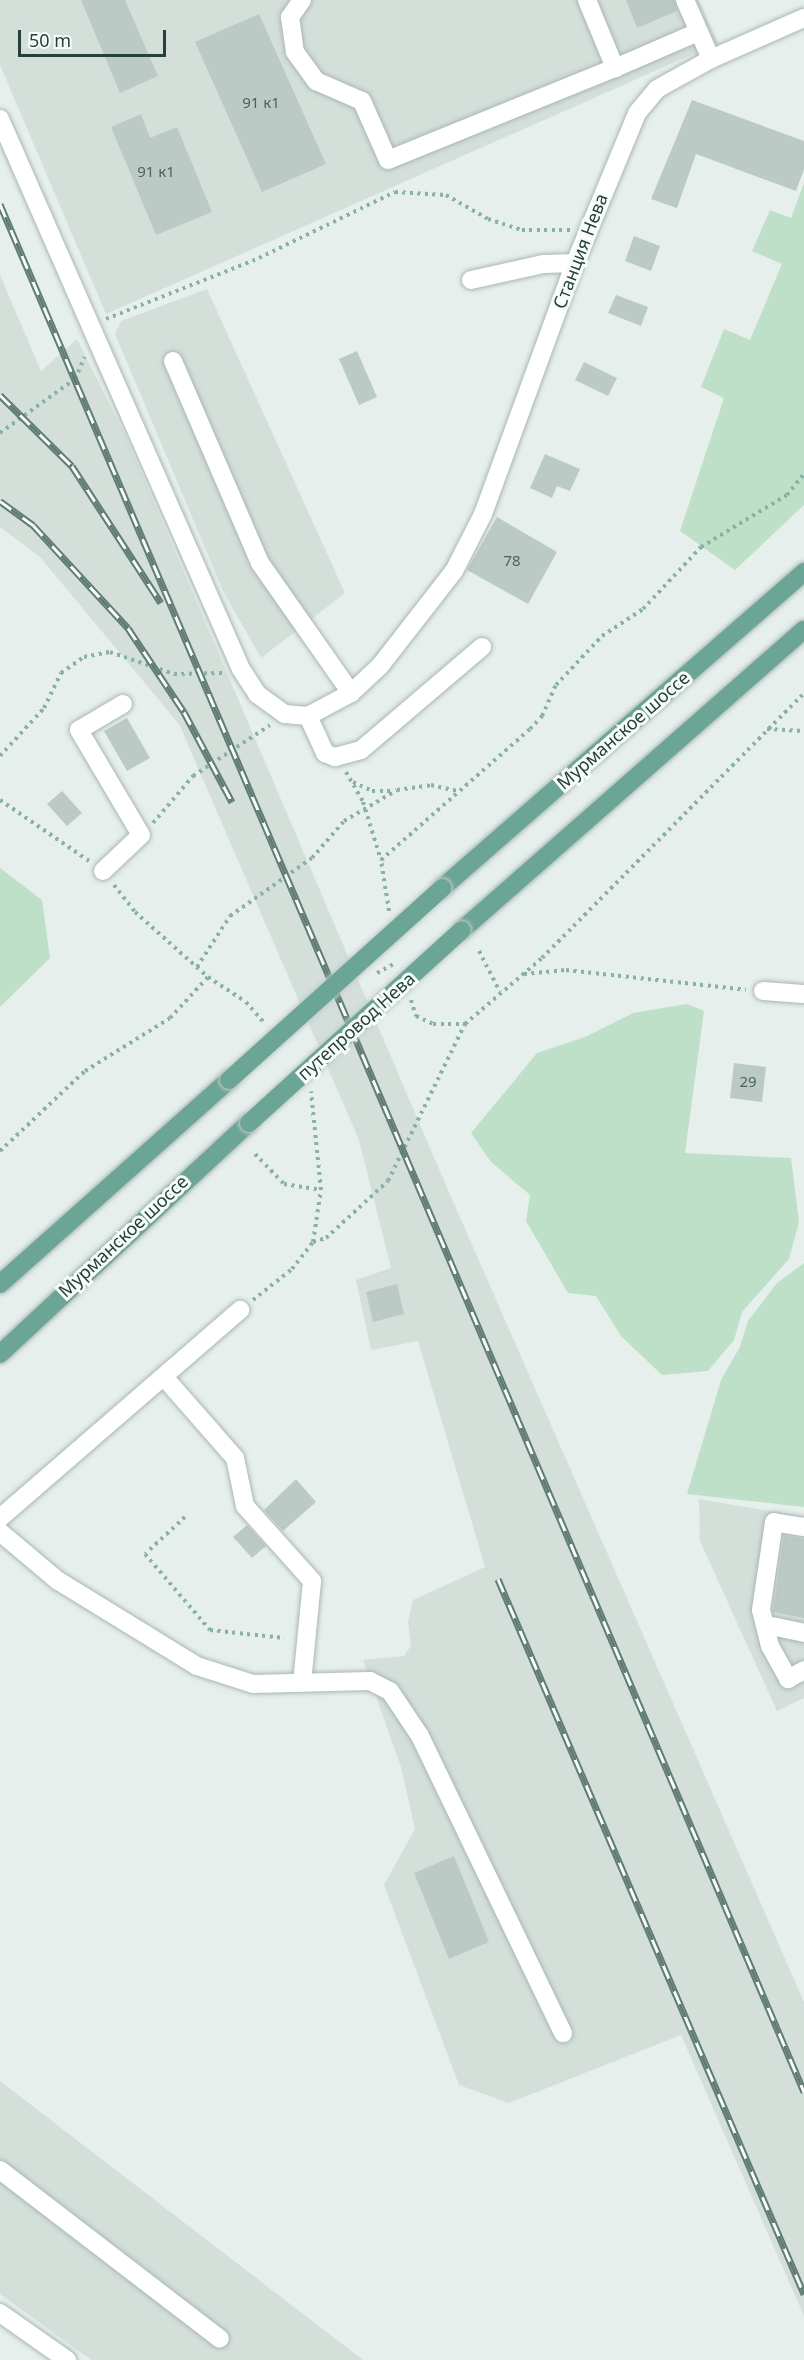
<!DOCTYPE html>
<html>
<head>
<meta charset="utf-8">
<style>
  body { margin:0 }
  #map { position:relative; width:804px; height:2360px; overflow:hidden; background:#e6efeb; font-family:"Noto Sans",sans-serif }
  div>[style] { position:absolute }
  .built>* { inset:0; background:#d4dfda }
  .green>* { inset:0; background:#bfe0c8 }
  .building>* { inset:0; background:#bbcac4 }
  .path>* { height:4px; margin-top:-2px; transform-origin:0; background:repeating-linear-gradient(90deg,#86b3a5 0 3px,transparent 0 7.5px) }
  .roads { filter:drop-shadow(0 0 2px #a8b8b2) drop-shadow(0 0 2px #a8b8b2) }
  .minor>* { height:18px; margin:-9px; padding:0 9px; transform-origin:9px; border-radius:9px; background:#fff }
  .major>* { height:18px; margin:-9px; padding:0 9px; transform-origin:9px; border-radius:9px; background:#6aa596 }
  .rail>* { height:7px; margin-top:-3.5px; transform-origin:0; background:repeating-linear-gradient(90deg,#f7fbf9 0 14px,#5f7d75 0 28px); box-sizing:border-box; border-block:2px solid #5f7d75 }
  .bridges { filter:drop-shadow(0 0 2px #c2cac8) drop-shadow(0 0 2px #c2cac8) }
  .major-bridge>* { height:18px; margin:-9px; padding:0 9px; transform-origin:9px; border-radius:9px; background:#6aa596 }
  span { translate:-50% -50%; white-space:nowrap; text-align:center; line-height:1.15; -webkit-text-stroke:6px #f7fbf9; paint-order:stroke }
  .number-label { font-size:15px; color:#4a645c }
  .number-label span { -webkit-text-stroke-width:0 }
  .street-label { font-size:18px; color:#24423a }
  .scale { position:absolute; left:18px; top:30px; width:148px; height:27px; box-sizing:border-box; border:3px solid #24423a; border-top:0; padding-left:8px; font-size:18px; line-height:21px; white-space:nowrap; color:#24423a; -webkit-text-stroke:4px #f7fbf9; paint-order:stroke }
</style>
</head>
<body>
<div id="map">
  <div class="built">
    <div style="clip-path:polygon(0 0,699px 0,718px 43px,106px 314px,0 65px)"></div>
    <div style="clip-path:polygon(0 275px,41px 371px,77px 339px,126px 437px,448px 1190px,804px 2002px,804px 2316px,681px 2035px,509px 2103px,459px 2085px,384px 1885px,415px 1829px,401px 1767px,363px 1660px,404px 1656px,411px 1646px,408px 1622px,413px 1600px,485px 1567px,418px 1341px,371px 1350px,356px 1280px,391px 1268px,359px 1140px,179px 724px,40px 557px,0 527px)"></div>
    <div style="clip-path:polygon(207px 289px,345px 593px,261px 658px,224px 593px,115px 334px,121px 321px)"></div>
    <div style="clip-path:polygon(699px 1499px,804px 1517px,804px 1698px,777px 1711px,700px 1541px)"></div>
    <div style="clip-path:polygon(0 2081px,363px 2360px,91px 2360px,0 2294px)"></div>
  </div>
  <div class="green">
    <div style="clip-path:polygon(804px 183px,804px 505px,735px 570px,680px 531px,724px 398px,701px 387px,724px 329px,750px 340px,782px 264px,752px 251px,770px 210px,791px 218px)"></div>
    <div style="clip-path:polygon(0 868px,42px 900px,50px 958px,0 1007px)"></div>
    <div style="clip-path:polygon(687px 1004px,704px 1011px,685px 1153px,791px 1158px,799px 1222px,789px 1259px,742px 1312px,734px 1340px,708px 1371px,662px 1375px,621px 1336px,596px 1296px,568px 1293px,526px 1221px,530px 1195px,491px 1162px,471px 1133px,537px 1053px,585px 1037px,633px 1013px)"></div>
    <div style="clip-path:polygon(804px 1263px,804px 1507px,687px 1494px,721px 1380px,740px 1347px,748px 1321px,777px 1283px)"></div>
  </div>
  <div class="building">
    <div style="clip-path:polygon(81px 0,125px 0,158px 76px,120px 93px)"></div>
    <div style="clip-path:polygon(626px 0,674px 0,677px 11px,637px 28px)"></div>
    <div style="clip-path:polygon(259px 14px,326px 164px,262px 192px,195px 42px)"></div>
    <div style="clip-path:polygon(692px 100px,804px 141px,804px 169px,796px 191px,696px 154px,677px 208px,651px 199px)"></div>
    <div style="clip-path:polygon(141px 114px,150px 138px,177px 127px,212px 212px,156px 235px,111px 127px)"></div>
    <div style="clip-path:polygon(634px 236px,660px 246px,651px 271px,625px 261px)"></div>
    <div style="clip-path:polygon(616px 295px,648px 307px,641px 326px,608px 313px)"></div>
    <div style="clip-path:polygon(357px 351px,377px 397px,359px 405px,339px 359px)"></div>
    <div style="clip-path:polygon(584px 362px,617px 378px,608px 396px,575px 380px)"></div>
    <div style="clip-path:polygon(545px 454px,580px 469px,570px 491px,557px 486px,552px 498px,530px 488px)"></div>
    <div style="clip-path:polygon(497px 517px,557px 552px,528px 604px,467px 570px)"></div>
    <div style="clip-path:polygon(127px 718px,150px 758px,127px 771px,104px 731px)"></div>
    <div style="clip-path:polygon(62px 791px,82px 813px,67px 826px,47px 804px)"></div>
    <div style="clip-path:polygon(734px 1063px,766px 1067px,762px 1102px,730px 1098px)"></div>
    <div style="clip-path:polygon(397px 1284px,404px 1314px,373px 1322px,366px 1292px)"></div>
    <div style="clip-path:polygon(296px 1479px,316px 1502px,283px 1531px,264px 1510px)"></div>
    <div style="clip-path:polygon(247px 1525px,266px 1546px,252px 1558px,233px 1537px)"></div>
    <div style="clip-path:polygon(784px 1536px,804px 1539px,804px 1618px,773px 1612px)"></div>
    <div style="clip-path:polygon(454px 1856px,489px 1942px,449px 1959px,414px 1873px)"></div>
  </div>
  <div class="path">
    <div style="left:106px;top:319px;width:165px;rotate:-21.7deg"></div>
    <div style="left:259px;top:258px;width:151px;rotate:-25.9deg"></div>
    <div style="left:395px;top:192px;width:51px;rotate:3.4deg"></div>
    <div style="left:446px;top:195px;width:48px;rotate:29.7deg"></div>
    <div style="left:488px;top:219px;width:36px;rotate:18deg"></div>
    <div style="left:522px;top:230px;width:48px"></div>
    <div style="left:0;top:433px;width:92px;rotate:-35.8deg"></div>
    <div style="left:75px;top:379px;width:24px;rotate:-66deg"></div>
    <div style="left:767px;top:729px;width:37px;rotate:3deg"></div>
    <div style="left:0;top:756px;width:65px;rotate:-47.5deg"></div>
    <div style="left:44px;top:708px;width:39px;rotate:-64deg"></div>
    <div style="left:61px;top:673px;width:28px;rotate:-35deg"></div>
    <div style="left:84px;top:657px;width:26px;rotate:-11deg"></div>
    <div style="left:110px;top:652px;width:68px;rotate:19deg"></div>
    <div style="left:174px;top:674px;width:49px;rotate:-1.2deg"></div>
    <div style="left:346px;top:772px;width:34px;rotate:60deg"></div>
    <div style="left:363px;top:802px;width:61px;rotate:72.8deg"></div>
    <div style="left:353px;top:782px;width:21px;rotate:25deg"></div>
    <div style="left:372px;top:791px;width:22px"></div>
    <div style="left:0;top:800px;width:108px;rotate:34.4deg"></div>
    <div style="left:153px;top:823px;width:62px;rotate:-49.6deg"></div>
    <div style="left:193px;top:776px;width:92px;rotate:-33.5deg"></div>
    <div style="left:114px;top:885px;width:34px;rotate:52deg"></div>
    <div style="left:135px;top:912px;width:98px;rotate:41.7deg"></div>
    <div style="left:208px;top:977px;width:45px;rotate:33.3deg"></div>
    <div style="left:246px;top:1002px;width:29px;rotate:49deg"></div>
    <div style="left:389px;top:911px;width:52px;rotate:-98.9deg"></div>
    <div style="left:381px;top:860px;width:198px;rotate:-41.3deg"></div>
    <div style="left:530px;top:729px;width:18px;rotate:-47deg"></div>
    <div style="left:542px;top:716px;width:34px;rotate:-66deg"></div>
    <div style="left:556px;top:685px;width:67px;rotate:-46.8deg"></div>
    <div style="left:602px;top:636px;width:49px;rotate:-33.4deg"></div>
    <div style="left:643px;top:609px;width:85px;rotate:-46.9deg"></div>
    <div style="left:701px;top:547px;width:100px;rotate:-31.2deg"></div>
    <div style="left:787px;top:495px;width:27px;rotate:-51deg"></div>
    <div style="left:479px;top:951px;width:46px;rotate:62.9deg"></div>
    <div style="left:197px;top:967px;width:61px;rotate:-57.1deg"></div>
    <div style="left:230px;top:916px;width:100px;rotate:-35.3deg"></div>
    <div style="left:312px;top:858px;width:49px;rotate:-49.1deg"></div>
    <div style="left:344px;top:821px;width:61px;rotate:-30.3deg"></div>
    <div style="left:397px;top:790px;width:34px;rotate:-8deg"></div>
    <div style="left:431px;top:785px;width:27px;rotate:13deg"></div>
    <div style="left:377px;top:973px;width:19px;rotate:-28deg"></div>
    <div style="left:524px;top:974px;width:42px;rotate:-5.4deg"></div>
    <div style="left:566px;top:970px;width:181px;rotate:6.3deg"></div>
    <div style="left:411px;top:1000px;width:17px;rotate:73deg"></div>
    <div style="left:416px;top:1016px;width:19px;rotate:25deg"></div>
    <div style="left:433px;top:1024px;width:32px"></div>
    <div style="left:0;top:1151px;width:117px;rotate:-43.3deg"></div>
    <div style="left:85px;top:1071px;width:100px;rotate:-31.9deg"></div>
    <div style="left:170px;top:1018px;width:56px;rotate:-47.2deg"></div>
    <div style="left:255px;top:1154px;width:42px;rotate:46deg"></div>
    <div style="left:284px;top:1184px;width:37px;rotate:9deg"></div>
    <div style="left:313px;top:1242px;width:14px;rotate:-17deg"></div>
    <div style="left:326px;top:1238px;width:84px;rotate:-42.6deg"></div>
    <div style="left:388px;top:1181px;width:175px;rotate:-63.9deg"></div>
    <div style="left:465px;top:1024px;width:101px;rotate:-40.6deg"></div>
    <div style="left:542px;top:958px;width:373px;rotate:-45.3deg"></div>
    <div style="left:253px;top:1300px;width:50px;rotate:-38.5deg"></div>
    <div style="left:292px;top:1269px;width:34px;rotate:-52deg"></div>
    <div style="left:313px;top:1242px;width:53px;rotate:-81.3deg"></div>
    <div style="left:321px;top:1190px;width:99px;rotate:-95.8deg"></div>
    <div style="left:185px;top:1517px;width:54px;rotate:137.2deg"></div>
    <div style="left:145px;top:1554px;width:100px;rotate:49.5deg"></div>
    <div style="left:210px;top:1630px;width:75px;rotate:6.1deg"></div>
  </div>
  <div class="roads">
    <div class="minor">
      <div style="left:302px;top:0;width:21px;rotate:125deg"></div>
      <div style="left:290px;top:17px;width:35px;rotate:82deg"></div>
      <div style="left:295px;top:52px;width:36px;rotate:54deg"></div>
      <div style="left:316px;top:81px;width:50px;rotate:23.5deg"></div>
      <div style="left:362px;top:101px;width:64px;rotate:66.2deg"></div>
      <div style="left:388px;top:160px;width:245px;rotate:-22.1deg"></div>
      <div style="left:587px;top:0;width:74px;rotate:67.6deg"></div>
      <div style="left:615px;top:68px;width:90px;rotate:-23.4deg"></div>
      <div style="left:685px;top:0;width:64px;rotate:66.2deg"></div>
      <div style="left:0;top:119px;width:600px;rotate:66.34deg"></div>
      <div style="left:241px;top:669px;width:30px;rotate:57deg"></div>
      <div style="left:257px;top:694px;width:34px;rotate:36deg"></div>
      <div style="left:285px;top:714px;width:23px;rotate:5deg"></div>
      <div style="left:308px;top:716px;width:49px;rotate:-28.1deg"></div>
      <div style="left:351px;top:693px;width:40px;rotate:-43deg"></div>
      <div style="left:380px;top:666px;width:120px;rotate:-52.1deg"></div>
      <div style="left:454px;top:571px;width:64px;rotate:-63deg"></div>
      <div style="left:483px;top:514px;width:267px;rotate:-69.9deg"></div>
      <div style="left:575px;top:263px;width:162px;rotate:-67.5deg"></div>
      <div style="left:637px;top:113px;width:31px;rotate:-50deg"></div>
      <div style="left:657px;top:89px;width:62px;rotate:-29.1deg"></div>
      <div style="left:711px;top:59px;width:102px;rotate:-23.8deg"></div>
      <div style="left:471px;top:280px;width:74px;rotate:-12.5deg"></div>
      <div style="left:543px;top:264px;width:32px;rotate:-2deg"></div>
      <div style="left:173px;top:361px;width:220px;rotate:66.7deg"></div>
      <div style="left:260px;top:563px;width:159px;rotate:55deg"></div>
      <div style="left:308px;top:716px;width:41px;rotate:65.3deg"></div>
      <div style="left:325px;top:753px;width:11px;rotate:22deg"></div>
      <div style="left:335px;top:757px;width:27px;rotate:-15deg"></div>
      <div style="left:361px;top:750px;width:159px;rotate:-40.4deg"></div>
      <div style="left:103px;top:871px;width:52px;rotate:-43.5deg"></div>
      <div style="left:141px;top:835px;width:122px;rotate:-120.6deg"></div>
      <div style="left:79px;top:730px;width:51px;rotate:-30.6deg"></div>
      <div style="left:763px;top:991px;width:41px;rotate:4.2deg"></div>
      <div style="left:164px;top:1377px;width:108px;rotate:48.8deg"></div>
      <div style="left:235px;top:1458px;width:49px;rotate:78.2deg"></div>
      <div style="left:245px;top:1506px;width:101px;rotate:48.2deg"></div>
      <div style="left:312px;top:1581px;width:102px;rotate:95.6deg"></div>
      <div style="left:0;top:1518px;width:318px;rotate:-40.9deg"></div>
      <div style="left:804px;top:1527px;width:30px;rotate:-171deg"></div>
      <div style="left:774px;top:1522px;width:89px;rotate:98.4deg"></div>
      <div style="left:761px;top:1610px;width:37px;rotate:76deg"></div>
      <div style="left:770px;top:1646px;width:38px;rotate:61deg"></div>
      <div style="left:788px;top:1679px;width:18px;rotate:-29deg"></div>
      <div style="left:0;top:1532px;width:75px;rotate:40.1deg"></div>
      <div style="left:57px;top:1580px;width:164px;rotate:31.6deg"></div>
      <div style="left:197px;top:1666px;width:59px;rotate:17.8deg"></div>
      <div style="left:253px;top:1684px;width:117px;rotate:-1.5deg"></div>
      <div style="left:370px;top:1681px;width:22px;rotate:27deg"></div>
      <div style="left:390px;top:1691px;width:54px;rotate:56.3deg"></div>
      <div style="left:420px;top:1736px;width:330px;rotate:64.3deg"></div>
      <div style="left:767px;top:1625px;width:38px;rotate:12deg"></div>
      <div style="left:0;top:2170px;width:277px;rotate:37.5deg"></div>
      <div style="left:0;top:2313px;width:82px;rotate:35deg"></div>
    </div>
    <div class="major">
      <div style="left:442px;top:888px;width:481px;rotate:-41.1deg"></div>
      <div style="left:462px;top:930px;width:455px;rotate:-41.3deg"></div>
      <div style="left:0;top:1284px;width:307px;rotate:-41.7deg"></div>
      <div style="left:0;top:1354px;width:340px;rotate:-42.9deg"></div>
    </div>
  </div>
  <div class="rail">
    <div style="left:0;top:204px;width:2052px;rotate:66.93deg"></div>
    <div style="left:0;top:395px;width:101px;rotate:44.6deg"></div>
    <div style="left:72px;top:466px;width:163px;rotate:57deg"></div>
    <div style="left:0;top:501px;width:41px;rotate:36deg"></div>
    <div style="left:33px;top:525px;width:140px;rotate:47.3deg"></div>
    <div style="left:128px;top:628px;width:101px;rotate:56.3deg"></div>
    <div style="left:184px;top:712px;width:102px;rotate:61.9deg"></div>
    <div style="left:498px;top:1579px;width:778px;rotate:66.83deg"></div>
  </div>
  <div class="bridges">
    <div class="major-bridge">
      <div style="left:229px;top:1080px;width:287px;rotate:-42deg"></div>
      <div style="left:249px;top:1123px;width:287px;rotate:-42.2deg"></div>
    </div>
  </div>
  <div class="number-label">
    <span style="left:261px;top:103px">91 к1</span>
    <span style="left:156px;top:172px">91 к1</span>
    <span style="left:512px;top:561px">78</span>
    <span style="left:748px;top:1082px">29</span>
  </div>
  <div class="street-label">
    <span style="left:580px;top:251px;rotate:-69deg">Станция Нева</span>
    <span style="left:623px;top:730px;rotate:-41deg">Мурманское шоссе</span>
    <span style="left:356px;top:1026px;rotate:-42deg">путепровод Нева</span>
    <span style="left:123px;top:1236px;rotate:-43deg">Мурманское шоссе</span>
  </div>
  <div class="scale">50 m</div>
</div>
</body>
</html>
